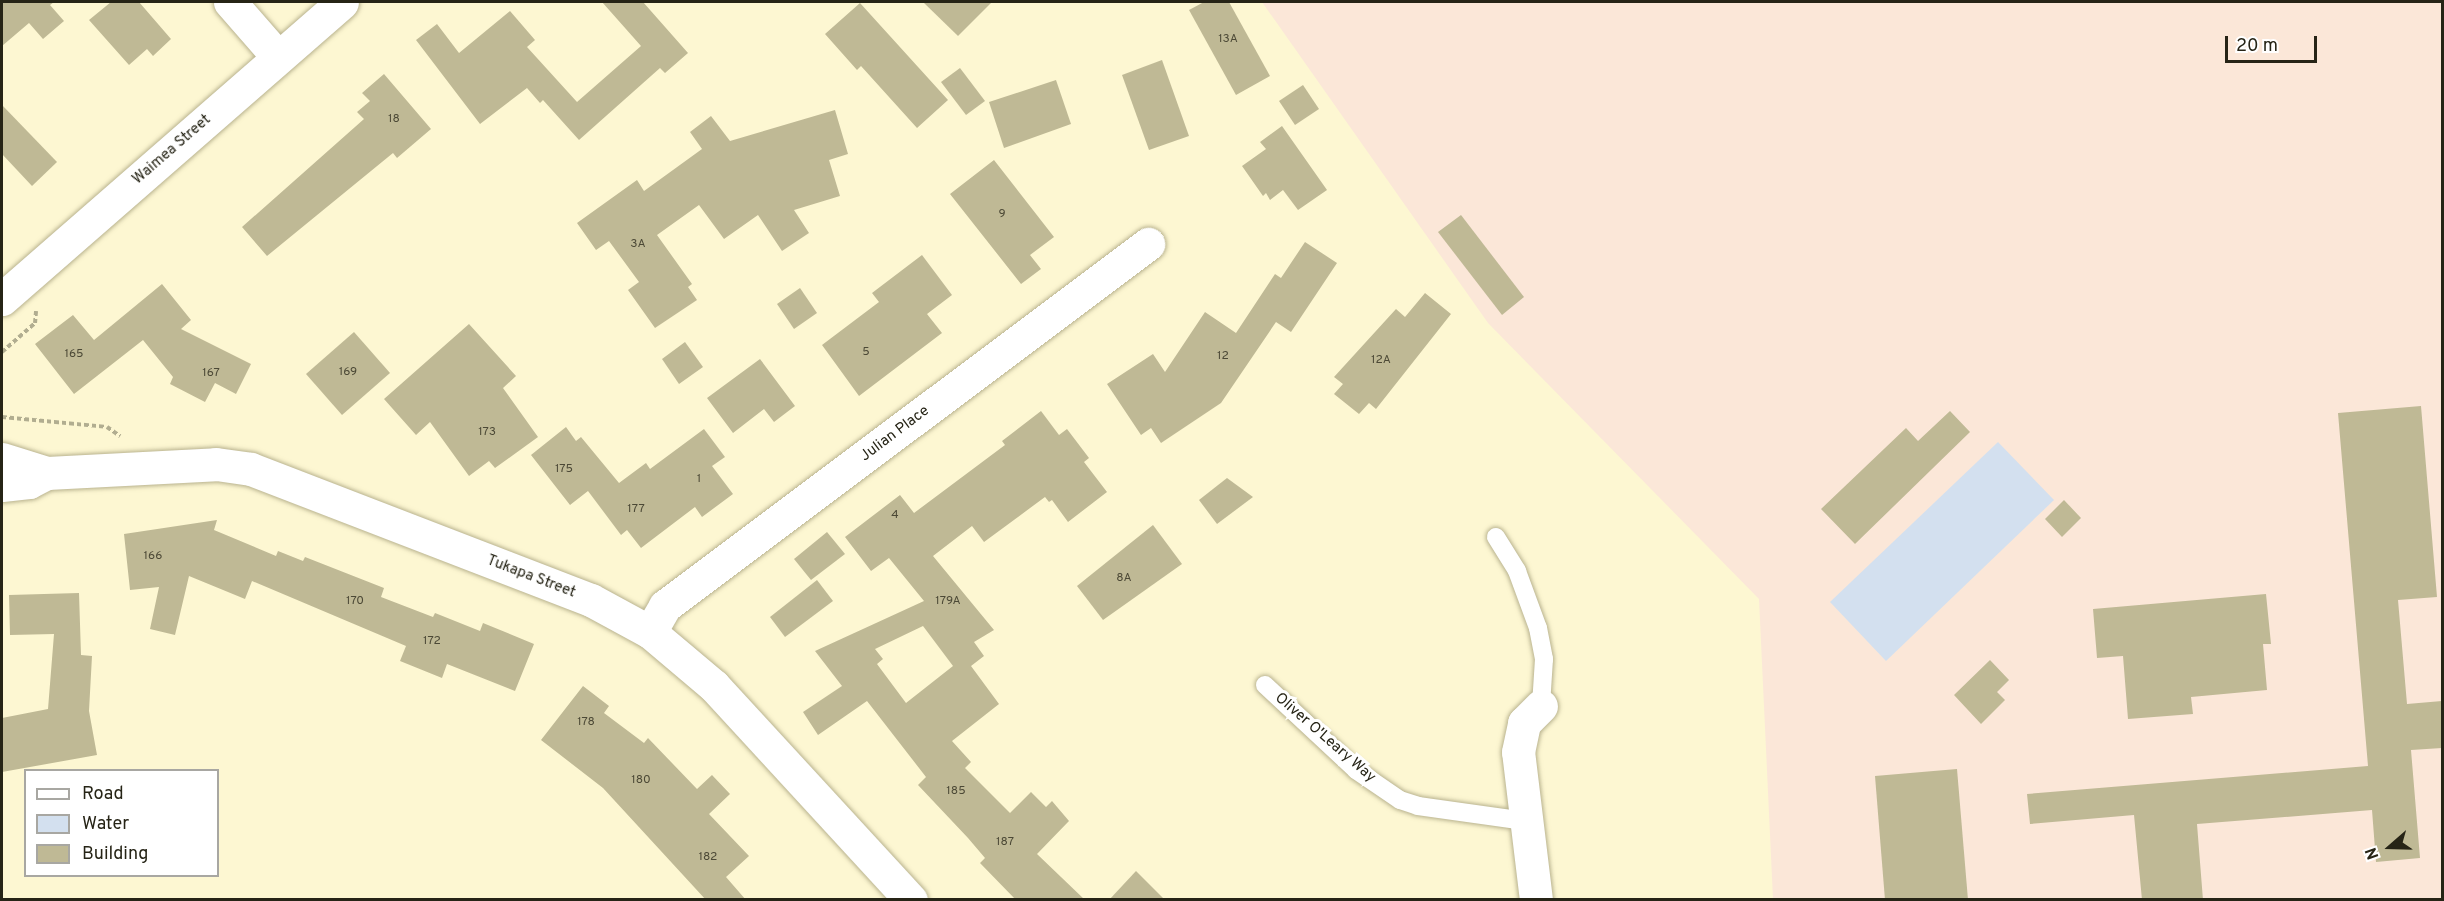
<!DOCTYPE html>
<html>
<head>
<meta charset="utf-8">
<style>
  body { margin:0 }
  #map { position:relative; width:2444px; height:901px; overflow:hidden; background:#fdf7d2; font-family:Overpass,sans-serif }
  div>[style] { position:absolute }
  .education>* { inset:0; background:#fbe7d8 }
  .water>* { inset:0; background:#d3e0ef }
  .building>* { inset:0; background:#bfb995 }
  .path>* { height:4px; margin-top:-2px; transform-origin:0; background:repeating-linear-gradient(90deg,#b1ad90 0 4.5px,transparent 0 7.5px) }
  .roads { filter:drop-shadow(0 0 2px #b9b38f) drop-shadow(0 0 2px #b9b38f) }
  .service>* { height:18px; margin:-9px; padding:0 9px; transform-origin:9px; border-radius:9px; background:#fff }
  .minor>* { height:33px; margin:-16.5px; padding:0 16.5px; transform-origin:16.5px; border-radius:16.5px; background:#fff }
  .secondary>* { height:33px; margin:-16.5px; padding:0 16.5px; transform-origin:16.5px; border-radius:16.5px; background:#fff }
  span { translate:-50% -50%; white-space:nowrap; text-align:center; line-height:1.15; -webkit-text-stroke:6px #fff; paint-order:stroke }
  .number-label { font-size:12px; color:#4c4936 }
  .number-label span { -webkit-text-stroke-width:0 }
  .street-label { font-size:15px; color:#262416 }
  .frame { position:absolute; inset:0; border:3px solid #262416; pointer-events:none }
  .legend { position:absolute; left:24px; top:769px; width:195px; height:108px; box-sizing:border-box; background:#fff; border:2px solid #a8a7a2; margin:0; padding:8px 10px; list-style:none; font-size:18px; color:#262416 }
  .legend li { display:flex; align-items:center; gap:12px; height:30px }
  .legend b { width:30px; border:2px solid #a8a7a2 }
  .north { position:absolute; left:2360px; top:817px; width:60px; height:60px; -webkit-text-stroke:4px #fff; paint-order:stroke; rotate:250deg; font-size:16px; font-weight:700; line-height:24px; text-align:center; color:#262416 }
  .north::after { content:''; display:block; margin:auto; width:21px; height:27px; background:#262416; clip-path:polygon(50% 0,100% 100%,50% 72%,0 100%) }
  .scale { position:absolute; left:2225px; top:36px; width:92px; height:27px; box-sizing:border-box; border:3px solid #262416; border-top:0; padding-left:8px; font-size:18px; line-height:21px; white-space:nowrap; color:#262416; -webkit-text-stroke:4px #fff; paint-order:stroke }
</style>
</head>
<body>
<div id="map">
  <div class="education">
    <div style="clip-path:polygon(1262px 2px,2442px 2px,2442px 899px,1773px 899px,1759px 599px,1488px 323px)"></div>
  </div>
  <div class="water">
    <div style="clip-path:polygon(1998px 442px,2054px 500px,1886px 661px,1830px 602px)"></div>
  </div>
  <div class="building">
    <div style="clip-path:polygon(2px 2px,54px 2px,50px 5px,64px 21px,43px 39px,29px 23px,2px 46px)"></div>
    <div style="clip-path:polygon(111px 2px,139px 2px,171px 39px,153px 56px,147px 49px,129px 65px,89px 20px)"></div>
    <div style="clip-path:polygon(602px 2px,643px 2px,688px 53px,665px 73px,660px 68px,579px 140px,543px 100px,540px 103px,527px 88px,480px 124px,416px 40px,437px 24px,459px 53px,510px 11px,535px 40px,527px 47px,577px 102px,641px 46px)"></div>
    <div style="clip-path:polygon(923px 2px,992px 2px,958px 36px)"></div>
    <div style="clip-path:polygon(1204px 2px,1229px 2px,1270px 76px,1236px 95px,1189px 10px)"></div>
    <div style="clip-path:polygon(860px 3px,948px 100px,917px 128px,861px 66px,857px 70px,825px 34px)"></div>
    <div style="clip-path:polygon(1162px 60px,1189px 136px,1149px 150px,1122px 75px)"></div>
    <div style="clip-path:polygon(960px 68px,985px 101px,966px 115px,941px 82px)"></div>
    <div style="clip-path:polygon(384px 74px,431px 129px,397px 158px,393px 153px,267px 256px,242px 227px,364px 119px,357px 112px,370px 101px,362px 93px)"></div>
    <div style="clip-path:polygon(1056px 80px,1071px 124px,1004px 148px,989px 102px)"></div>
    <div style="clip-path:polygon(1303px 85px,1319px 109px,1295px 125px,1279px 101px)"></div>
    <div style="clip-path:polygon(2px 105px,57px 162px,32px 186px,2px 154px)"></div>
    <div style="clip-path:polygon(835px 110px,848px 154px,829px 160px,840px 196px,794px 210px,809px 233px,782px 251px,758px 215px,724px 239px,699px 205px,657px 235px,692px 284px,688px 287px,697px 300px,655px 328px,628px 290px,639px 282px,609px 241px,596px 250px,577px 223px,637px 180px,644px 191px,702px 149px,690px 132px,711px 116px,730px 141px)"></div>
    <div style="clip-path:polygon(1282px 126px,1327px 190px,1298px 210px,1283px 190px,1270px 200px,1266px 193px,1263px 196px,1242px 166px,1266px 149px,1260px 142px)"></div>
    <div style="clip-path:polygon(994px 160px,1054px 237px,1030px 255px,1041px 269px,1021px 284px,950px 194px)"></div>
    <div style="clip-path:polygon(1461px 215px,1524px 297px,1502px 315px,1438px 232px)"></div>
    <div style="clip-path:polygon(1305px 242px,1337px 263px,1291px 332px,1276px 322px,1221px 403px,1161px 443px,1151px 428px,1141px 435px,1107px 384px,1153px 354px,1165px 372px,1205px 312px,1236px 333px,1275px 274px,1281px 278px)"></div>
    <div style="clip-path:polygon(922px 255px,952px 295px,927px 314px,942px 333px,859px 396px,822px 345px,879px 302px,872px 293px)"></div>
    <div style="clip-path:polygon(162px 284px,191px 320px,181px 329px,251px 364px,236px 394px,215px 383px,205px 402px,170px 384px,173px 377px,143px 340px,74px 394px,35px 344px,73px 315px,94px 340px)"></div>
    <div style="clip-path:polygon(800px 288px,817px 313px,794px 329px,777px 304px)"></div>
    <div style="clip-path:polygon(1425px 293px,1451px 314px,1376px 409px,1369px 403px,1359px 414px,1334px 394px,1343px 384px,1334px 377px,1396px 309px,1405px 317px)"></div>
    <div style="clip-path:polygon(469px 324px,516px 376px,503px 388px,538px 437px,495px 468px,489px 461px,469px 476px,430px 422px,416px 435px,384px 399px)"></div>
    <div style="clip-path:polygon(354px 332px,390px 373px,342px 415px,306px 374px)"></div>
    <div style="clip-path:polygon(685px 342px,703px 367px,679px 384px,662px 359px)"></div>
    <div style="clip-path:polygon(760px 359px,795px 406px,774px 422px,764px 409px,733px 433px,707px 398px)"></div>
    <div style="clip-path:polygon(2421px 406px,2437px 597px,2398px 600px,2407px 704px,2442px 701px,2442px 748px,2411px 750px,2420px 858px,2376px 862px,2372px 810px,2197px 824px,2203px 900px,2142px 900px,2134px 815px,2030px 824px,2027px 794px,2368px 766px,2338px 413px)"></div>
    <div style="clip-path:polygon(evenodd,1041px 411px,1059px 435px,1067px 429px,1089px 458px,1084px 462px,1107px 492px,1068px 522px,1052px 500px,1049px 502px,1045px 497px,984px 542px,972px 526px,933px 556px,994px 630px,974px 642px,984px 656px,971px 666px,999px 704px,952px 741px,971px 762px,965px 768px,1010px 813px,1031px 792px,1046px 807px,1052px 801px,1069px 821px,1037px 854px,1085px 900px,1016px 900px,980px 863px,985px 858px,968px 838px,918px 785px,926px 777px,867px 701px,818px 735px,803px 712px,842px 686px,815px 651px,924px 601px,889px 558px,871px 571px,845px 537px,900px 495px,914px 513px,1005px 445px,1002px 441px,1041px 411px,923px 626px,953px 666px,906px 703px,877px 664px,883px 659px,875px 649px,923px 626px)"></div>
    <div style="clip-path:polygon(1950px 411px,1970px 432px,1855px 544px,1821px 509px,1906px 428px,1918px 441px)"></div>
    <div style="clip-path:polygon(566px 427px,576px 441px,581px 437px,619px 483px,646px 463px,650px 469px,704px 429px,725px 457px,712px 466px,733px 494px,702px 517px,695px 507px,641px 548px,627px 530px,621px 535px,588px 491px,570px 505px,531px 455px)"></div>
    <div style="clip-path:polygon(1227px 478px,1253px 497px,1217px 524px,1199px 500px)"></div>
    <div style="clip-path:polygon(2064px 500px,2081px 518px,2062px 537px,2045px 519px)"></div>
    <div style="clip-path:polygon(217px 520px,214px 530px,276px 556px,278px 551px,303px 561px,305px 557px,384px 588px,381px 597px,433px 617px,435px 613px,480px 631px,483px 623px,534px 644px,515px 691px,447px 664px,442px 678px,400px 661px,406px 646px,252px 581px,245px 599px,189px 576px,175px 635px,150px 629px,159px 587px,130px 590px,124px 534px)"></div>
    <div style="clip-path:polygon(1153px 525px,1182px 564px,1103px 620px,1077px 586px)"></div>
    <div style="clip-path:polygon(827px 532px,845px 554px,811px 580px,794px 559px)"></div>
    <div style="clip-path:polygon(817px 580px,833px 601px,785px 637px,770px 617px)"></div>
    <div style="clip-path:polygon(79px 593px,81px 655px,92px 656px,89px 711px,97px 755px,2px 772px,2px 718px,48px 709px,54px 634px,10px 635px,9px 595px)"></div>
    <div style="clip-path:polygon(2266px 594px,2271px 644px,2263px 644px,2267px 690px,2191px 697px,2193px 714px,2128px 719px,2123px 656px,2097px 658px,2093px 609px)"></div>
    <div style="clip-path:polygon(1990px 660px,2009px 680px,1997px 692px,2005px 700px,1981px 724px,1954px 695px)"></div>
    <div style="clip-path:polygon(583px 686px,609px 706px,604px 713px,644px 743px,648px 738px,697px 789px,712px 775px,730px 794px,709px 814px,749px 856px,726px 877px,746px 900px,706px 900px,603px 788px,541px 740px)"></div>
    <div style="clip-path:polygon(1957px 769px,1968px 900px,1885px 900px,1875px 776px)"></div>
    <div style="clip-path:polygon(1136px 871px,1165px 900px,1109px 900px)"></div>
  </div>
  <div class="path">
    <div style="left:2px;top:352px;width:44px;rotate:-41.3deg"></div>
    <div style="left:35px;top:323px;width:12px;rotate:-85deg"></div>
    <div style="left:2px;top:417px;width:105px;rotate:5.4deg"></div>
    <div style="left:107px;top:427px;width:16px;rotate:35deg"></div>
  </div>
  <div class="roads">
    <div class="service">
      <div style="left:1496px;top:537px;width:40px;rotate:58deg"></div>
      <div style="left:1517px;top:571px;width:61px;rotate:69.8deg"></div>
      <div style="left:1538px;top:628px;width:32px;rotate:79deg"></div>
      <div style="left:1544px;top:659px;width:47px;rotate:93.7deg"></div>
      <div style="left:1265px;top:685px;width:125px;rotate:43deg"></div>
      <div style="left:1356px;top:770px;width:53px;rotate:34.3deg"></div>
      <div style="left:1400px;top:800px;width:19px;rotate:18deg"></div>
      <div style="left:1418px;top:806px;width:108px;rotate:8deg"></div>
    </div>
    <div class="minor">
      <div style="left:230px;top:2px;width:73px;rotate:48.9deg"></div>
      <div style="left:650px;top:632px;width:30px;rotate:-60deg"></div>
      <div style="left:665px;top:606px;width:604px;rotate:-36.85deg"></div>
      <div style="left:1536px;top:900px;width:149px;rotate:-96.9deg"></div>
      <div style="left:1518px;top:752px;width:30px;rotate:-78deg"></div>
      <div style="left:1524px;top:723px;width:24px;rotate:-45deg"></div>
    </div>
    <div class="secondary">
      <div style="left:2px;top:299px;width:451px;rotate:-41.1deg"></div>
      <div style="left:2px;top:459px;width:47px;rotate:17.3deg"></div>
      <div style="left:2px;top:485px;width:27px;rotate:-6deg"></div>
      <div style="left:29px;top:482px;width:20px;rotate:-27deg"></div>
      <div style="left:47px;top:473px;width:169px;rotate:-3deg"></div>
      <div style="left:216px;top:464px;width:35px;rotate:8deg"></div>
      <div style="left:251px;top:469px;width:364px;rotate:21.1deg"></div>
      <div style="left:591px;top:600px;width:67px;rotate:28.5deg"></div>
      <div style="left:650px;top:632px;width:84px;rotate:40.2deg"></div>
      <div style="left:714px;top:686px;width:291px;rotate:47.4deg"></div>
    </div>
  </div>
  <div class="number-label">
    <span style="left:1228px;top:40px">13A</span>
    <span style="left:394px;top:120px">18</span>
    <span style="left:1002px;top:215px">9</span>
    <span style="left:638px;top:245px">3A</span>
    <span style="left:866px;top:353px">5</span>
    <span style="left:74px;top:355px">165</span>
    <span style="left:1223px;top:357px">12</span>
    <span style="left:1381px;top:361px">12A</span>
    <span style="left:348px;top:373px">169</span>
    <span style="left:211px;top:374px">167</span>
    <span style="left:487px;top:433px">173</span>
    <span style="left:564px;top:470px">175</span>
    <span style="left:699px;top:480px">1</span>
    <span style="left:636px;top:510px">177</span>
    <span style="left:895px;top:516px">4</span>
    <span style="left:153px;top:557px">166</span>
    <span style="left:1124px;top:579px">8A</span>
    <span style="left:355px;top:602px">170</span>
    <span style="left:948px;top:602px">179A</span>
    <span style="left:432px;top:642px">172</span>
    <span style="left:586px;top:723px">178</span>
    <span style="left:641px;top:781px">180</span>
    <span style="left:956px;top:792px">185</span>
    <span style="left:1005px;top:843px">187</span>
    <span style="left:708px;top:858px">182</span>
  </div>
  <div class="street-label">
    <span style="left:172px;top:150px;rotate:-41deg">Waimea Street</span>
    <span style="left:895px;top:434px;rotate:-37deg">Julian Place</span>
    <span style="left:531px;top:577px;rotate:21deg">Tukapa Street</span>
    <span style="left:1325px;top:738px;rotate:41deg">Oliver O'Leary Way</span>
  </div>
  <div class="frame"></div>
  <ul class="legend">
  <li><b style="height:8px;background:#fff"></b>Road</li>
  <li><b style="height:16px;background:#d3e0ef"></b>Water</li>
  <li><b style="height:16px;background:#bfb995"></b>Building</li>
  </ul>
  <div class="north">N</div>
  <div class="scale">20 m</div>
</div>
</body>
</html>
